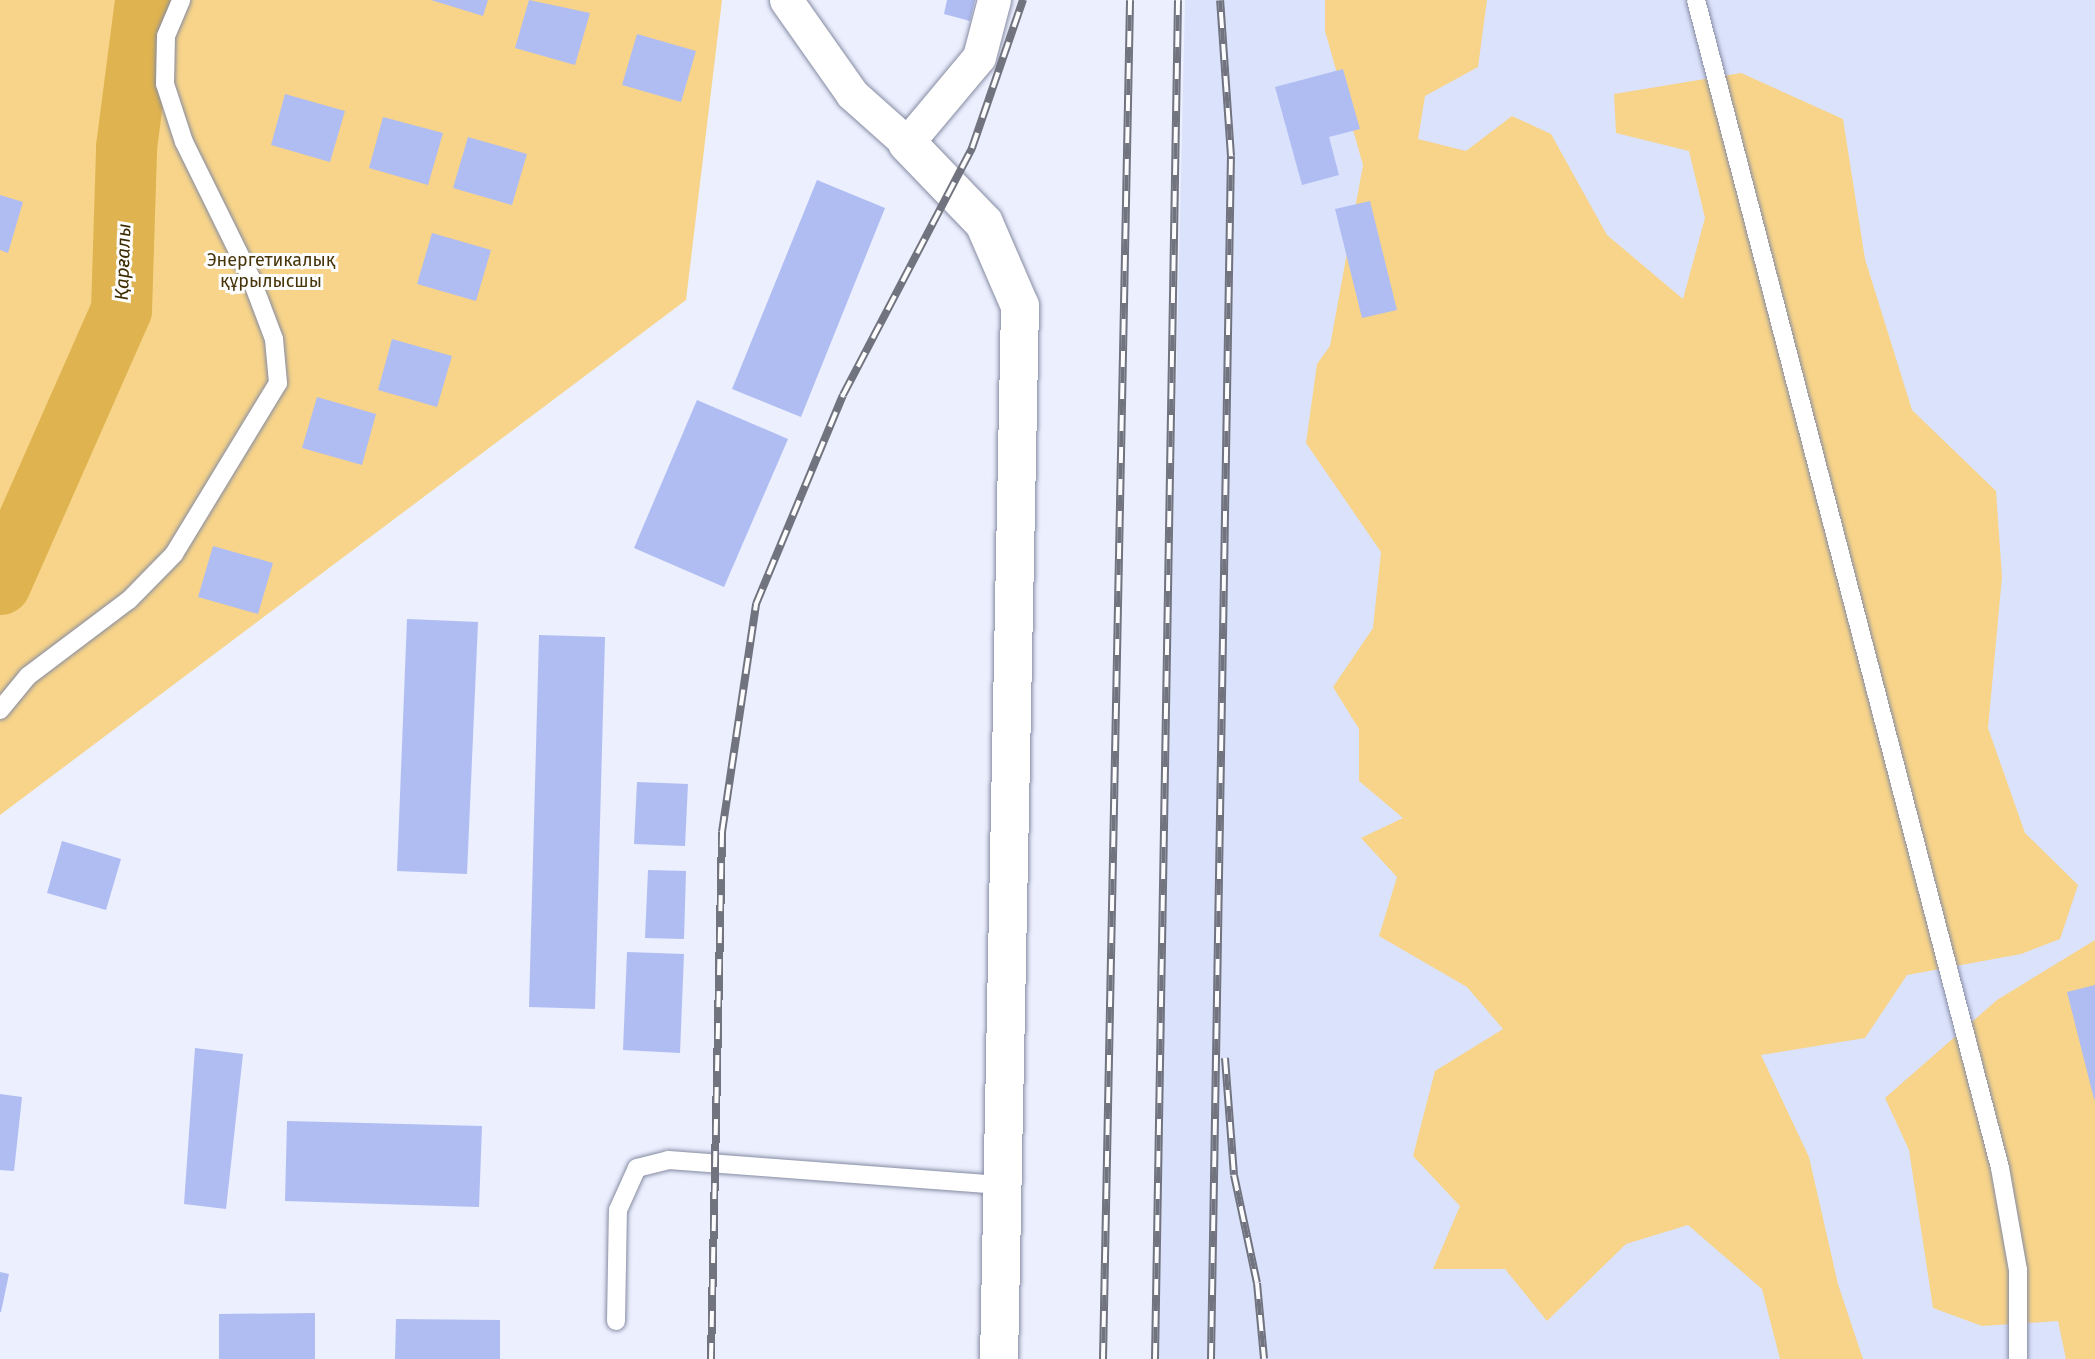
<!DOCTYPE html>
<html>
<head>
<meta charset="utf-8">
<style>
  body { margin:0 }
  #map { position:relative; width:2095px; height:1359px; overflow:hidden; background:#ebeffe; font-family:"Fira Sans",sans-serif }
  div>[style] { position:absolute }
  .built>* { inset:0; background:#dbe2fb }
  .green>* { inset:0; background:#f7d489 }
  .river>* { height:61px; margin:-30.5px; padding:0 30.5px; transform-origin:30.5px; border-radius:30.5px; background:#dfb34f }
  .building>* { inset:0; background:#b0bdf3 }
  .roads { filter:drop-shadow(0 0 2px #858ba2) drop-shadow(0 0 2px #858ba2) }
  .service>* { height:18px; margin:-9px; padding:0 9px; transform-origin:9px; border-radius:9px; background:#fff }
  .minor>* { height:33px; margin:-16.5px; padding:0 16.5px; transform-origin:16.5px; border-radius:16.5px; background:#fff }
  .tertiary>* { height:38px; margin:-19px; padding:0 19px; transform-origin:19px; border-radius:19px; background:#fff }
  .rail>* { height:8px; margin-top:-4px; transform-origin:0; background:repeating-linear-gradient(90deg,#fdfdfd 0 16px,#71737f 0 32px); box-sizing:border-box; border-block:2px solid #71737f }
  span { translate:-50% -50%; white-space:nowrap; text-align:center; line-height:1.15; -webkit-text-stroke:6px #fdfdfd; paint-order:stroke }
  .park-label { font-size:18px; color:#473509 }
  .water-label { font-size:19px; color:#3d2c00; font-style:italic }
</style>
</head>
<body>
<div id="map">
  <div class="built">
    <div style="clip-path:polygon(1185px 0,2095px 0,2095px 1359px,1154px 1359px)"></div>
  </div>
  <div class="green">
    <div style="clip-path:polygon(0 0,722px 0,686px 300px,0 815px)"></div>
    <div style="clip-path:polygon(1325px 0,1487px 0,1478px 67px,1425px 96px,1418px 139px,1466px 151px,1512px 116px,1551px 134px,1607px 235px,1683px 299px,1705px 218px,1689px 151px,1616px 133px,1614px 94px,1741px 73px,1843px 119px,1865px 259px,1912px 410px,1996px 491px,2002px 577px,1988px 728px,2025px 833px,2078px 885px,2060px 939px,2021px 954px,1907px 975px,1865px 1038px,1761px 1055px,1809px 1157px,1838px 1284px,1863px 1359px,1780px 1359px,1762px 1289px,1688px 1225px,1626px 1244px,1547px 1321px,1505px 1269px,1433px 1269px,1460px 1206px,1413px 1156px,1435px 1071px,1503px 1029px,1467px 987px,1379px 936px,1397px 877px,1361px 838px,1403px 818px,1359px 781px,1359px 729px,1333px 687px,1373px 628px,1381px 552px,1306px 443px,1317px 364px,1330px 346px,1363px 165px,1325px 31px)"></div>
    <div style="clip-path:polygon(2095px 940px,2095px 1359px,2066px 1359px,2058px 1321px,1982px 1326px,1933px 1308px,1909px 1150px,1885px 1098px,1997px 1000px)"></div>
  </div>
  <div class="river">
    <div style="left:0;top:584px;width:300px;rotate:-66.2deg"></div>
    <div style="left:121px;top:310px;width:163px;rotate:-88.2deg"></div>
    <div style="left:126px;top:147px;width:148px;rotate:-82.6deg"></div>
  </div>
  <div class="building">
    <div style="clip-path:polygon(431px 0,488px 0,483px 16px)"></div>
    <div style="clip-path:polygon(529px 0,590px 13px,575px 65px,515px 48px)"></div>
    <div style="clip-path:polygon(947px 0,975px 0,970px 21px,944px 14px)"></div>
    <div style="clip-path:polygon(637px 34px,696px 51px,681px 102px,622px 85px)"></div>
    <div style="clip-path:polygon(1343px 69px,1360px 129px,1329px 137px,1339px 175px,1302px 185px,1275px 87px)"></div>
    <div style="clip-path:polygon(285px 94px,345px 111px,330px 162px,271px 145px)"></div>
    <div style="clip-path:polygon(383px 117px,443px 133px,428px 185px,369px 168px)"></div>
    <div style="clip-path:polygon(468px 137px,527px 154px,512px 205px,453px 188px)"></div>
    <div style="clip-path:polygon(817px 180px,885px 208px,801px 417px,732px 389px)"></div>
    <div style="clip-path:polygon(0 195px,23px 202px,8px 253px,0 250px)"></div>
    <div style="clip-path:polygon(1370px 201px,1397px 310px,1362px 318px,1335px 209px)"></div>
    <div style="clip-path:polygon(432px 233px,491px 250px,476px 301px,417px 284px)"></div>
    <div style="clip-path:polygon(392px 339px,452px 356px,437px 407px,378px 390px)"></div>
    <div style="clip-path:polygon(317px 397px,376px 414px,362px 465px,302px 448px)"></div>
    <div style="clip-path:polygon(697px 400px,788px 439px,724px 587px,634px 548px)"></div>
    <div style="clip-path:polygon(213px 546px,273px 563px,258px 614px,198px 597px)"></div>
    <div style="clip-path:polygon(407px 619px,478px 622px,467px 874px,397px 871px)"></div>
    <div style="clip-path:polygon(539px 635px,605px 637px,595px 1009px,529px 1007px)"></div>
    <div style="clip-path:polygon(637px 782px,688px 784px,685px 846px,634px 844px)"></div>
    <div style="clip-path:polygon(62px 841px,121px 859px,106px 910px,47px 893px)"></div>
    <div style="clip-path:polygon(648px 870px,686px 871px,684px 939px,645px 938px)"></div>
    <div style="clip-path:polygon(627px 952px,684px 954px,680px 1053px,623px 1050px)"></div>
    <div style="clip-path:polygon(2095px 985px,2095px 1099px,2094px 1099px,2067px 992px)"></div>
    <div style="clip-path:polygon(195px 1048px,243px 1054px,226px 1209px,184px 1204px)"></div>
    <div style="clip-path:polygon(0 1094px,22px 1097px,14px 1171px,0 1170px)"></div>
    <div style="clip-path:polygon(287px 1121px,482px 1126px,479px 1207px,285px 1201px)"></div>
    <div style="clip-path:polygon(0 1272px,9px 1274px,1px 1312px,0 1312px)"></div>
    <div style="clip-path:polygon(315px 1313px,315px 1359px,219px 1359px,219px 1314px)"></div>
    <div style="clip-path:polygon(396px 1319px,500px 1320px,500px 1359px,395px 1359px)"></div>
  </div>
  <div class="roads">
    <div class="service">
      <div style="left:1696px;top:0;width:1207px;rotate:75.41deg"></div>
      <div style="left:2000px;top:1168px;width:104px;rotate:80deg"></div>
      <div style="left:2018px;top:1270px;width:89px;rotate:90deg"></div>
      <div style="left:0;top:710px;width:44px;rotate:-50.5deg"></div>
      <div style="left:28px;top:676px;width:126px;rotate:-37deg"></div>
      <div style="left:129px;top:600px;width:64px;rotate:-45.6deg"></div>
      <div style="left:174px;top:554px;width:200px;rotate:-58.7deg"></div>
      <div style="left:278px;top:383px;width:44px;rotate:-95.2deg"></div>
      <div style="left:274px;top:339px;width:65px;rotate:-110.7deg"></div>
      <div style="left:251px;top:278px;width:152px;rotate:-116.2deg"></div>
      <div style="left:184px;top:142px;width:61px;rotate:-108.1deg"></div>
      <div style="left:165px;top:84px;width:48px;rotate:-88.8deg"></div>
      <div style="left:166px;top:36px;width:39px;rotate:-67deg"></div>
      <div style="left:616px;top:1321px;width:111px;rotate:-89deg"></div>
      <div style="left:618px;top:1210px;width:46px;rotate:-65.7deg"></div>
      <div style="left:637px;top:1168px;width:32px;rotate:-14deg"></div>
      <div style="left:668px;top:1160px;width:334px;rotate:4.3deg"></div>
    </div>
    <div class="minor">
      <div style="left:786px;top:0;width:115px;rotate:54.9deg"></div>
      <div style="left:852px;top:94px;width:74px;rotate:41.7deg"></div>
      <div style="left:907px;top:143px;width:112px;rotate:-50.1deg"></div>
      <div style="left:979px;top:57px;width:59px;rotate:-75.3deg"></div>
    </div>
    <div class="tertiary">
      <div style="left:907px;top:143px;width:111px;rotate:46.1deg"></div>
      <div style="left:984px;top:223px;width:90px;rotate:66.6deg"></div>
      <div style="left:1020px;top:306px;width:1053px;rotate:91.14deg"></div>
    </div>
  </div>
  <div class="rail">
    <div style="left:1225px;top:1058px;width:117px;rotate:85.6deg"></div>
    <div style="left:1234px;top:1175px;width:110px;rotate:78deg"></div>
    <div style="left:1257px;top:1283px;width:76px;rotate:84.7deg"></div>
    <div style="left:711px;top:1359px;width:527px;rotate:-88.8deg"></div>
    <div style="left:722px;top:832px;width:231px;rotate:-81.5deg"></div>
    <div style="left:756px;top:604px;width:226px;rotate:-67.4deg"></div>
    <div style="left:843px;top:395px;width:279px;rotate:-62.4deg"></div>
    <div style="left:972px;top:148px;width:157px;rotate:-71deg"></div>
    <div style="left:1103px;top:1359px;width:1359px;rotate:-88.86deg"></div>
    <div style="left:1155px;top:1359px;width:1359px;rotate:-89.03deg"></div>
    <div style="left:1211px;top:1359px;width:1203px;rotate:-89.05deg"></div>
    <div style="left:1231px;top:156px;width:156px;rotate:-94deg"></div>
  </div>
  <div class="park-label">
    <span style="left:271px;top:271px">Энергетикалық<br>құрылысшы</span>
  </div>
  <div class="water-label">
    <span style="left:123px;top:262px;rotate:-88deg">Қарғалы</span>
  </div>
</div>
</body>
</html>
